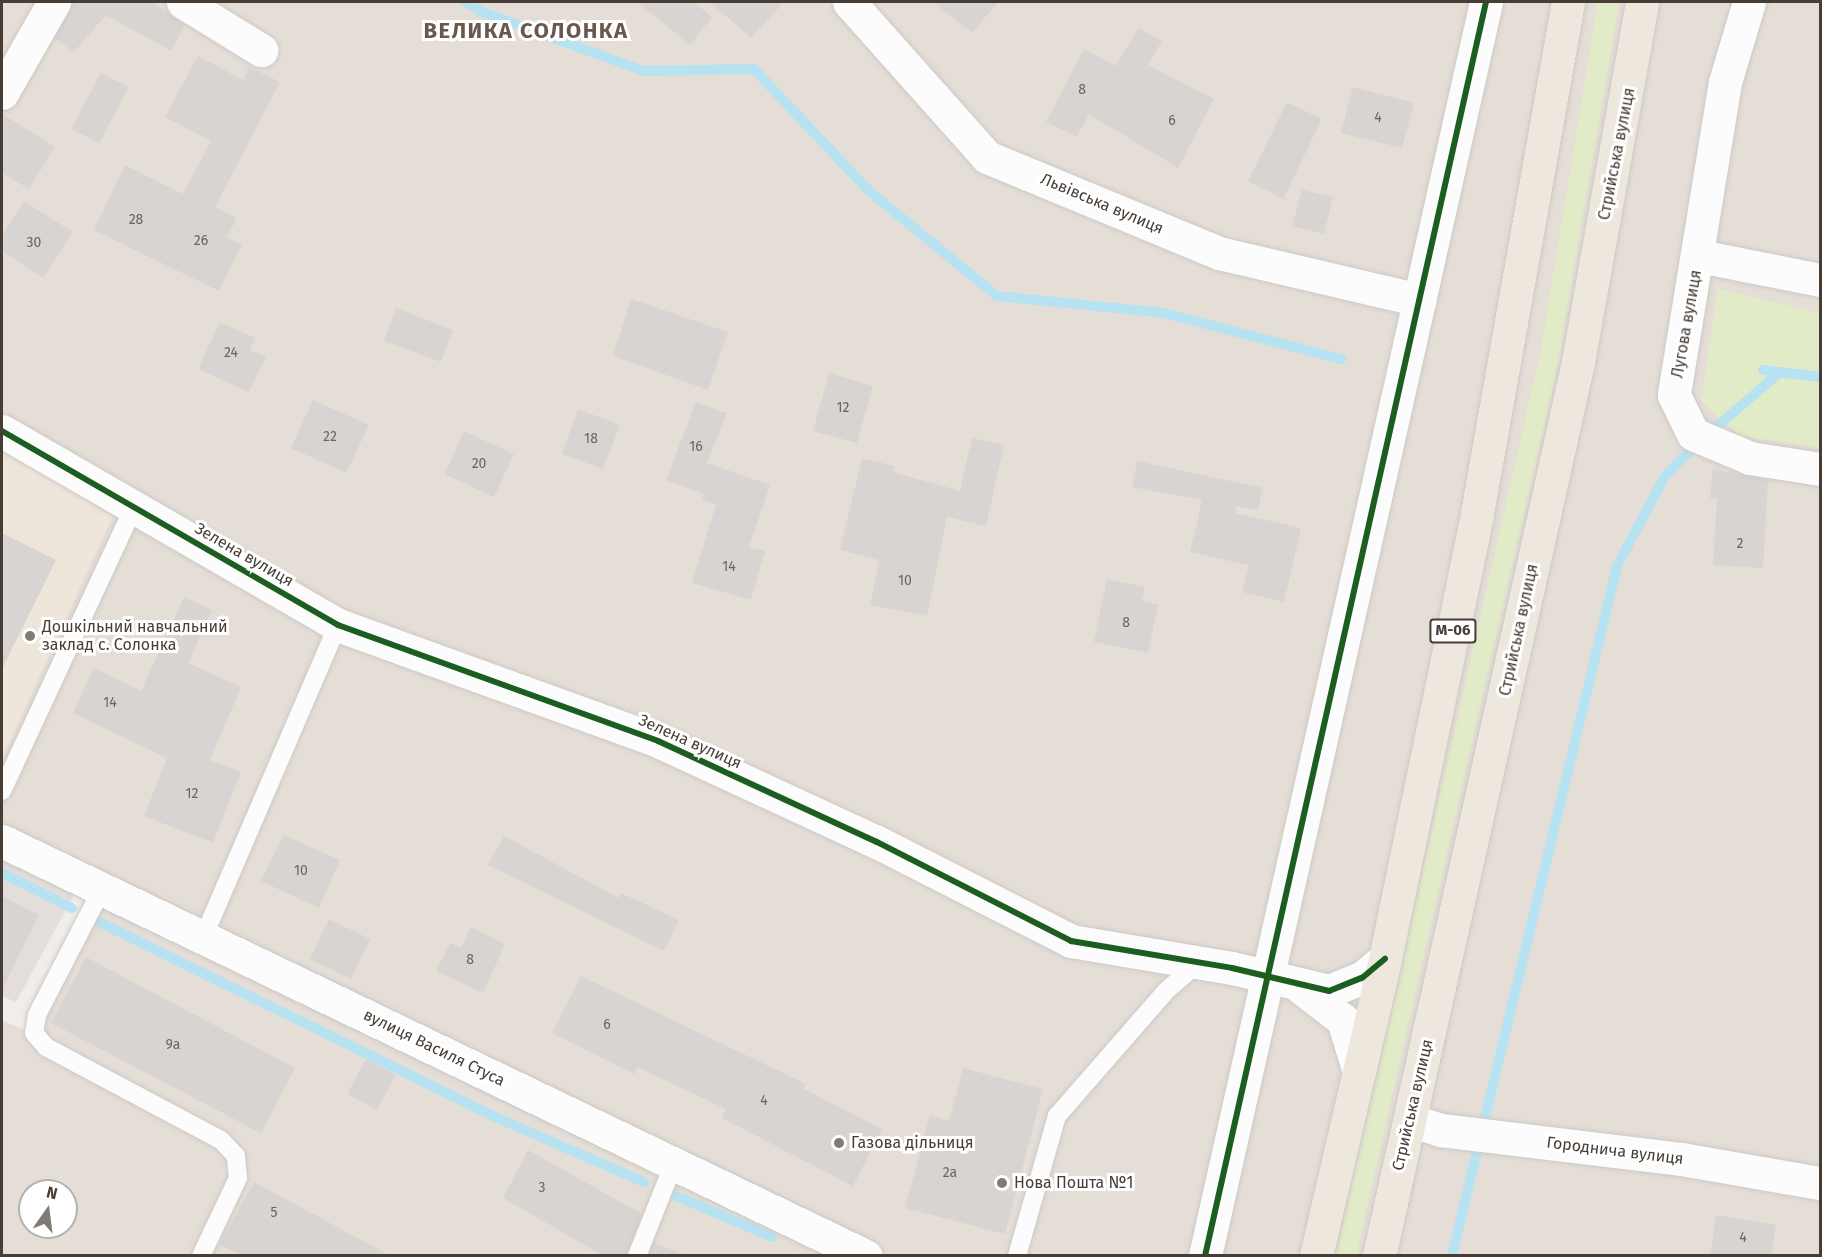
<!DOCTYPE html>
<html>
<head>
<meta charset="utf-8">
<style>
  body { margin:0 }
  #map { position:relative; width:1822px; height:1257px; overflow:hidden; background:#f0edea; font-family:"Fira Sans",sans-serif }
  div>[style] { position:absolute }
  .residential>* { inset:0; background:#e5ded7 }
  .industrial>* { inset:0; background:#e3dedb }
  .education>* { inset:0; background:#efe6db }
  .green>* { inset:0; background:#e2ebc8 }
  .stream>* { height:10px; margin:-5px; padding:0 5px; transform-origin:5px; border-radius:5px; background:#b7e2f1 }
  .building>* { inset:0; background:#d8d4d1 }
  .roads { filter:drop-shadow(0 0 2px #cdc9c6) drop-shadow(0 0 2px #cdc9c6) }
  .service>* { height:18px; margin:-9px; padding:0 9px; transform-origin:9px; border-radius:9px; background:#fdfcfc }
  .minor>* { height:33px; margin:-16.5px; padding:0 16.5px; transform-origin:16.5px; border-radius:16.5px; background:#fdfcfc }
  .trunk>* { height:33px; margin:-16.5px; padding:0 16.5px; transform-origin:16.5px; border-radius:16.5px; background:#eee7de }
  .cycleway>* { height:6px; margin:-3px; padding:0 3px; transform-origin:3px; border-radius:3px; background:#1b5e20 }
  .dots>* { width:16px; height:16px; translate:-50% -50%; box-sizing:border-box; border:3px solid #fff; border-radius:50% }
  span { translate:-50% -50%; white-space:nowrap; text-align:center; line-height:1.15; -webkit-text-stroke:6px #fff; paint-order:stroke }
  .number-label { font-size:14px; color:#6d645e }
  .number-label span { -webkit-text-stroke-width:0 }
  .shield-label span { padding:2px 4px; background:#fff; border:2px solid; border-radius:4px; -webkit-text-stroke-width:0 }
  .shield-label { font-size:15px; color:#473d35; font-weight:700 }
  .street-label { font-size:16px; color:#473d35 }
  .poi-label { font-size:16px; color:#473d35 }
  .left { translate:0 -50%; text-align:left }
  .district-label { font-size:22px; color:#6a594b; font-weight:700; letter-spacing:1.5px }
  .frame { position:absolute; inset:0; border:3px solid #473d35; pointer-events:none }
  .north { position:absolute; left:18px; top:1179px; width:60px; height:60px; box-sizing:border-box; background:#fff; border:2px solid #b5b1ae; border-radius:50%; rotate:14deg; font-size:16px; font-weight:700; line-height:24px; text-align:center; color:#473d35 }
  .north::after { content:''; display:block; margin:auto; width:21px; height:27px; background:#827b74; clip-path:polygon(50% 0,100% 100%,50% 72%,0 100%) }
</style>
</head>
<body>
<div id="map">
  <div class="residential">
    <div style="clip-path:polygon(evenodd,2px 2px,1820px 2px,1820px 1255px,2px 1256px,2px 1020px,26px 1031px,106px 883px,2px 833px,2px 2px,30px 1191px,66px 1191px,66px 1227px,30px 1227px,30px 1191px)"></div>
  </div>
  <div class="industrial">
    <div style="clip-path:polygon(2px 858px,75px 893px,16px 1002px,2px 996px)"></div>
  </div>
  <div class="education">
    <div style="clip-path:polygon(2px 448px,114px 513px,2px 759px)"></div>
  </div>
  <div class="green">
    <div style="clip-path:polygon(1598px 2px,1619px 2px,1559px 358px,1356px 1255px,1336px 1255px,1540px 354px)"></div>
    <div style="clip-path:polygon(1718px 289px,1820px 313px,1820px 448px,1740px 436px,1701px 401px)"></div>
  </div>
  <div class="stream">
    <div style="left:465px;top:2px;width:20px;rotate:30deg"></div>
    <div style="left:482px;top:12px;width:172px;rotate:20deg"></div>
    <div style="left:644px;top:71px;width:110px;rotate:-1deg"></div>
    <div style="left:754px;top:69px;width:168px;rotate:46.7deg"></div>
    <div style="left:869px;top:191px;width:166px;rotate:39.4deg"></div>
    <div style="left:997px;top:296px;width:167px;rotate:5.8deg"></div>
    <div style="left:1163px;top:313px;width:184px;rotate:14.5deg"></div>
    <div style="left:1763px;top:370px;width:57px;rotate:7deg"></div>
    <div style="left:1712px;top:431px;width:90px;rotate:-40.9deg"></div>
    <div style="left:2px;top:873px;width:78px;rotate:26.6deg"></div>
    <div style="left:95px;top:920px;width:453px;rotate:26.2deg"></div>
    <div style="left:502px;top:1120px;width:155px;rotate:23.6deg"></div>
    <div style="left:669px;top:1193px;width:112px;rotate:23.1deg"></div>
    <div style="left:1452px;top:1256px;width:709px;rotate:-76.55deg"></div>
    <div style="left:1617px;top:566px;width:102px;rotate:-61.9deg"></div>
    <div style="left:1665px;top:476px;width:40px;rotate:-45deg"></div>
  </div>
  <div class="building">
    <div style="clip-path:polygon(73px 2px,152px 2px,185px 25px,171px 51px,106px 15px,74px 52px,55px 38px)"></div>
    <div style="clip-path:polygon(637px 2px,694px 2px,712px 17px,690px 45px)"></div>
    <div style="clip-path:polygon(710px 2px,784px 2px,751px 38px)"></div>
    <div style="clip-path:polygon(933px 2px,998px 2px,972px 33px)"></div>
    <div style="clip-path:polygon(1138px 28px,1162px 41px,1148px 65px,1214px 99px,1178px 168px,1089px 114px,1077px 137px,1046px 122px,1084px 49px,1116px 66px)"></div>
    <div style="clip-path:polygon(198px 56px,243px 80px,249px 67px,280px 82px,215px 207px,237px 218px,227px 237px,242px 245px,219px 291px,94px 230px,125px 165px,183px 194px,211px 141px,165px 117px)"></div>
    <div style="clip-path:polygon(101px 73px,129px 87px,99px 143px,71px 129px)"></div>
    <div style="clip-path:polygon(1353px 87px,1414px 103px,1402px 148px,1341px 133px)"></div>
    <div style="clip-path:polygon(1287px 102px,1322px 119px,1283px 199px,1248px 181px)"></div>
    <div style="clip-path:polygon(2px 114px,55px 147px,29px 189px,2px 173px)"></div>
    <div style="clip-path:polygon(1302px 190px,1333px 197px,1324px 234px,1292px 226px)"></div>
    <div style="clip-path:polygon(24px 201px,73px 232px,43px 278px,2px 251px,2px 236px)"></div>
    <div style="clip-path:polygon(631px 299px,728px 332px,708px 390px,613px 356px)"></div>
    <div style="clip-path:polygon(396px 308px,453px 330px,441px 362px,384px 341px)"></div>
    <div style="clip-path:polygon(220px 322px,255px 338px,250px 350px,266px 357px,249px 392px,198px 369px)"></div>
    <div style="clip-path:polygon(829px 373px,873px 386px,857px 443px,813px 431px)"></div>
    <div style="clip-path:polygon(313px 400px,369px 425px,346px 473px,291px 448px)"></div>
    <div style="clip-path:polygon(696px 402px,727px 413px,707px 463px,770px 485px,749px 547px,765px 551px,751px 600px,692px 583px,716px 504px,702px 500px,704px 494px,666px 480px)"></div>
    <div style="clip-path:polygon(578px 409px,620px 425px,603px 469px,562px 454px)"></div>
    <div style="clip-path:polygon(464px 431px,514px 454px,494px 497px,445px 474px)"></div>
    <div style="clip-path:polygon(972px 438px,1004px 445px,986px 526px,947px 517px,927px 616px,870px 605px,879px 560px,840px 550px,862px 458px,894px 466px,893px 472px,960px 491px)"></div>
    <div style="clip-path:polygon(1137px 461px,1263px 488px,1258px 510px,1236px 506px,1235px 513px,1301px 528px,1284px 602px,1242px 592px,1249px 565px,1190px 552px,1202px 500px,1132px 487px)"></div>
    <div style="clip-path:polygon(1713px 469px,1768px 480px,1763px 568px,1713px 565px,1717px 499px,1710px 498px)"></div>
    <div style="clip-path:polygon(2px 533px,56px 560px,2px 669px)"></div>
    <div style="clip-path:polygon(1107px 579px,1145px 587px,1142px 601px,1158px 605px,1148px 653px,1094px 642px)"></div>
    <div style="clip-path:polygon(184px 597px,212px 610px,188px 663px,241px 687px,210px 760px,241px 772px,213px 843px,144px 816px,167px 758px,73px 713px,94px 668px,141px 691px)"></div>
    <div style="clip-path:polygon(283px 835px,340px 860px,319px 908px,261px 881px)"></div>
    <div style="clip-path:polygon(504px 836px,619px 898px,621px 893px,679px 920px,664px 951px,488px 865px)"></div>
    <div style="clip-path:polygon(2px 896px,39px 915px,2px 990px)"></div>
    <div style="clip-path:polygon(329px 919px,370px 939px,351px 979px,310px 959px)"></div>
    <div style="clip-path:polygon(471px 927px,505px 944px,483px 993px,436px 971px,450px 943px,461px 948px)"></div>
    <div style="clip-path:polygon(86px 957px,295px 1068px,261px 1133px,51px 1023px)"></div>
    <div style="clip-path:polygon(581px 976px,806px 1084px,804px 1089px,882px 1129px,853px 1186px,722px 1118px,726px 1109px,637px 1067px,634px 1074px,552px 1033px)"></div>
    <div style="clip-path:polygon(366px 1059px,396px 1075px,377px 1110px,347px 1094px)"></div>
    <div style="clip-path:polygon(963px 1068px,1043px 1089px,1005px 1234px,905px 1208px,930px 1115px,949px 1121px)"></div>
    <div style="clip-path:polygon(528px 1150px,642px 1214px,626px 1256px,604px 1256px,503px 1198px)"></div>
    <div style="clip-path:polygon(254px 1182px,391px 1256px,241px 1256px,220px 1244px)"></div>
    <div style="clip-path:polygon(1716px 1215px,1776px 1225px,1771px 1256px,1710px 1256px)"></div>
    <div style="clip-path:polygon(654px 1243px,683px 1254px,683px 1256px,649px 1256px)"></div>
  </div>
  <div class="roads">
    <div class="service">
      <div style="left:2px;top:791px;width:313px;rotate:-65.1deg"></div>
      <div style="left:102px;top:889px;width:142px;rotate:117.3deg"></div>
      <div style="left:37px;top:1015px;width:18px;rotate:99deg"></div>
      <div style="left:34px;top:1033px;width:18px;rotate:49deg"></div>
      <div style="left:46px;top:1047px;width:198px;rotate:28deg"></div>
      <div style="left:221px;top:1140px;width:22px;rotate:47deg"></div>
      <div style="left:236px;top:1156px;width:22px;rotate:85deg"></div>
      <div style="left:238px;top:1178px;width:86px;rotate:115.4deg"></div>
      <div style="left:203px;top:938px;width:341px;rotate:-66.7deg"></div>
      <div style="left:637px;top:1256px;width:100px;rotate:-68.3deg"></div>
      <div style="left:1017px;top:1256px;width:146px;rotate:-74.1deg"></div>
      <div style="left:1057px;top:1116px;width:167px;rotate:-48.9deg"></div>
      <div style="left:1167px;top:990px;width:38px;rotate:-41deg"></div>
    </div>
    <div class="minor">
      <div style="left:183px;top:2px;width:92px;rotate:31.6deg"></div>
      <div style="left:849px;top:2px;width:208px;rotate:48.3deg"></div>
      <div style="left:987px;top:157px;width:251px;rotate:22.5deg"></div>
      <div style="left:1219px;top:253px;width:206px;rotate:13.2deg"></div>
      <div style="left:1749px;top:2px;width:84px;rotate:106.7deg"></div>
      <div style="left:1725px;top:82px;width:317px;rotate:99.3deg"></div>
      <div style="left:1674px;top:395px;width:43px;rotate:64deg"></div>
      <div style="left:1693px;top:434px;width:62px;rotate:22.8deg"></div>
      <div style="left:1750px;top:458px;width:71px;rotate:8.9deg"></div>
      <div style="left:2px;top:93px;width:105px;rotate:-60.3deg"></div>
      <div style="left:1699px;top:256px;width:123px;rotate:11.2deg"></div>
      <div style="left:2px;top:431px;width:388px;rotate:30deg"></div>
      <div style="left:338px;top:625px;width:340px;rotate:19.9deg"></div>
      <div style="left:658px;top:741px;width:241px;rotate:24.8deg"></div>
      <div style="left:877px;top:842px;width:218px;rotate:27deg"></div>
      <div style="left:1071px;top:941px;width:163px;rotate:9.5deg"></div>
      <div style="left:1232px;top:968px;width:100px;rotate:13.3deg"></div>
      <div style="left:1329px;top:991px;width:35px;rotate:-22deg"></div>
      <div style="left:1362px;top:978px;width:30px;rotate:-40deg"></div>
      <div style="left:2px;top:841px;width:958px;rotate:25.66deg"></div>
      <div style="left:1300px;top:987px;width:54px;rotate:37.5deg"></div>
      <div style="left:1343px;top:1020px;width:54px;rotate:72.9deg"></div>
      <div style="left:1410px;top:1120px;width:33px;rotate:18deg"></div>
      <div style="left:1441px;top:1130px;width:243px;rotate:6.9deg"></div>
      <div style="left:1682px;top:1159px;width:140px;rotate:9.9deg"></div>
      <div style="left:1205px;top:1256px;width:1285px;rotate:-77.37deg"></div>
    </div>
    <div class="trunk">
      <div style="left:1316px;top:1256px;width:305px;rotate:-76.9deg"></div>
      <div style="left:1385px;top:959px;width:455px;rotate:-78.3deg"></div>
      <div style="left:1477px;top:513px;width:519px;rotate:-79.9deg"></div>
      <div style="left:1379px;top:1256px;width:916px;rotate:-77.45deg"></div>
      <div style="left:1578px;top:362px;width:366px;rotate:-79.9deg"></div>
    </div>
  </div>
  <div class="cycleway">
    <div style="left:2px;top:431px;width:388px;rotate:30deg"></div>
    <div style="left:338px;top:625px;width:340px;rotate:19.9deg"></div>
    <div style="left:658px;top:741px;width:241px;rotate:24.8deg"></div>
    <div style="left:877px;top:842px;width:218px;rotate:27deg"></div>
    <div style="left:1071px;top:941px;width:163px;rotate:9.5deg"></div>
    <div style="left:1232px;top:968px;width:100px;rotate:13.3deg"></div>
    <div style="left:1329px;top:991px;width:35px;rotate:-22deg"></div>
    <div style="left:1362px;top:978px;width:30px;rotate:-40deg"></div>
    <div style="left:1205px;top:1256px;width:1285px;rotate:-77.37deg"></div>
  </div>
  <div class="dots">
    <div style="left:30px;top:636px;background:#827b74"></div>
    <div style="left:839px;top:1143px;background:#827b74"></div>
    <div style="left:1002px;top:1183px;background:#827b74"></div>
  </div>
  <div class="number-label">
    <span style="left:1082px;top:90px">8</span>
    <span style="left:1378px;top:118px">4</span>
    <span style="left:1172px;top:121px">6</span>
    <span style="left:136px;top:220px">28</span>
    <span style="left:201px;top:241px">26</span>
    <span style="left:34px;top:243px">30</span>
    <span style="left:231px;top:353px">24</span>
    <span style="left:843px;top:408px">12</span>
    <span style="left:330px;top:437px">22</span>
    <span style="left:591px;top:439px">18</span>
    <span style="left:696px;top:447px">16</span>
    <span style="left:479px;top:464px">20</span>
    <span style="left:1740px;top:544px">2</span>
    <span style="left:729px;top:567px">14</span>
    <span style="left:905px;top:581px">10</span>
    <span style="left:1126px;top:623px">8</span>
    <span style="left:110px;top:703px">14</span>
    <span style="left:192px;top:794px">12</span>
    <span style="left:301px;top:871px">10</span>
    <span style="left:470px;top:960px">8</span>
    <span style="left:607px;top:1025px">6</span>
    <span style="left:173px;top:1045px">9а</span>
    <span style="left:764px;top:1101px">4</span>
    <span style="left:950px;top:1173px">2а</span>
    <span style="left:542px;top:1188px">3</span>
    <span style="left:274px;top:1213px">5</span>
    <span style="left:1743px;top:1238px">4</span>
  </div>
  <div class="shield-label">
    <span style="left:1453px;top:631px">М-06</span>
  </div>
  <div class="street-label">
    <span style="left:1617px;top:154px;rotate:-79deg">Стрийська вулиця</span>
    <span style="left:1102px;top:204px;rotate:23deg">Львівська вулиця</span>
    <span style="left:1687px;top:324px;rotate:-80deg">Лугова вулиця</span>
    <span style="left:244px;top:555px;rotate:30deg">Зелена вулиця</span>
    <span style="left:1519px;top:630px;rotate:-78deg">Стрийська вулиця</span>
    <span style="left:690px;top:742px;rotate:24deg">Зелена вулиця</span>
    <span style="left:434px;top:1048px;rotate:26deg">вулиця Василя Стуса</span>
    <span style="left:1413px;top:1105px;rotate:-77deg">Стрийська вулиця</span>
    <span style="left:1615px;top:1151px;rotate:7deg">Городнича вулиця</span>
  </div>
  <div class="poi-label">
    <span class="left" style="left:42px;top:636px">Дошкільний навчальний<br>заклад с. Солонка</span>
    <span class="left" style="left:851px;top:1143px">Газова дільниця</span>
    <span class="left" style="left:1014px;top:1183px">Нова Пошта №1</span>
  </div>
  <div class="district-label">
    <span style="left:526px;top:31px">ВЕЛИКА СОЛОНКА</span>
  </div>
  <div class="frame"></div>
  <div class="north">N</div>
</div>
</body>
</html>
